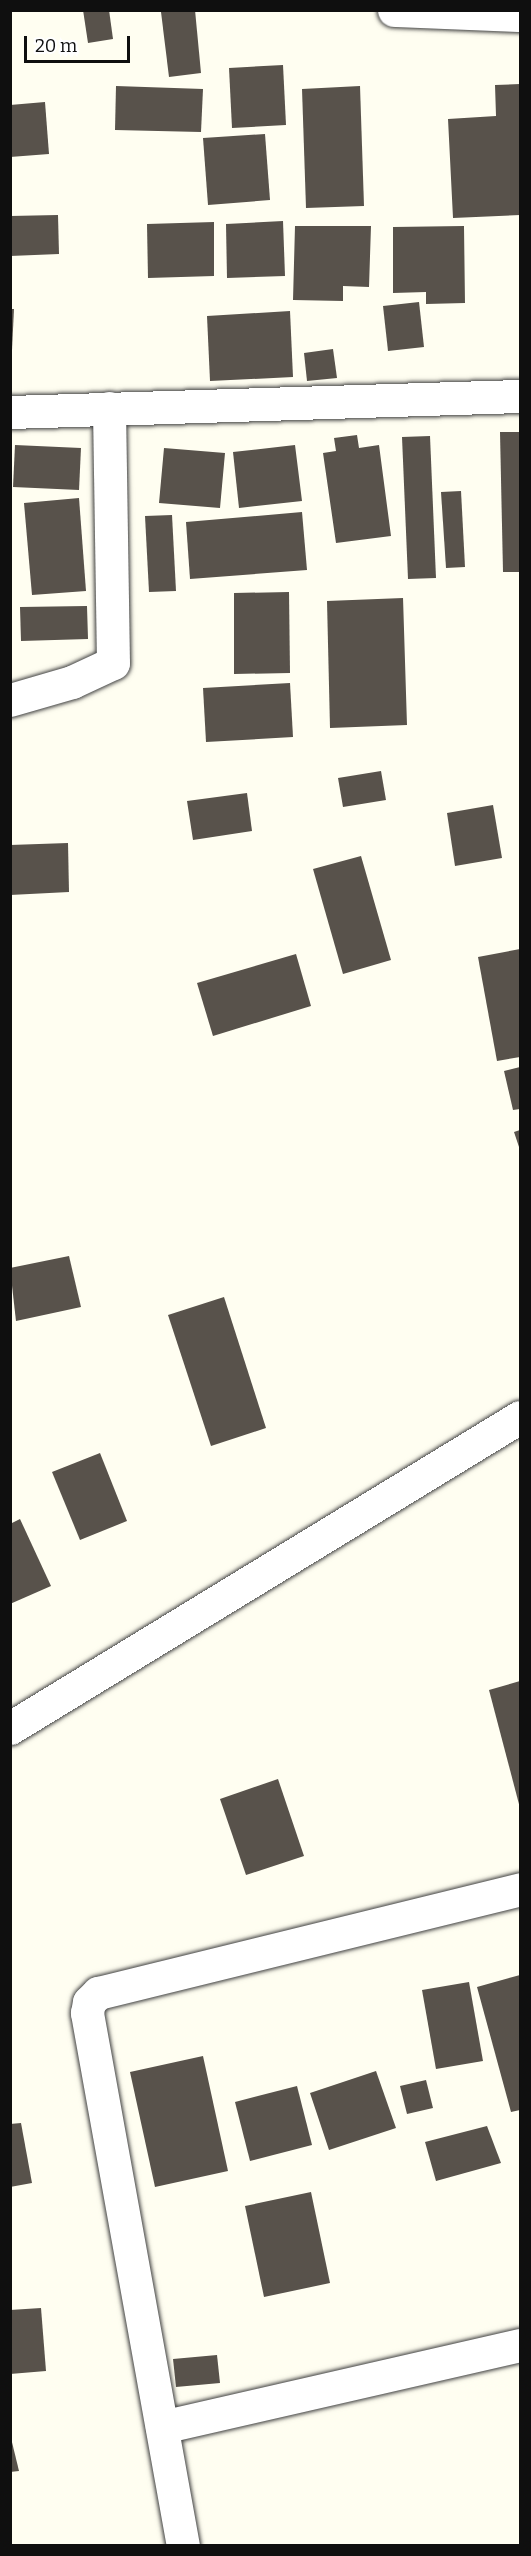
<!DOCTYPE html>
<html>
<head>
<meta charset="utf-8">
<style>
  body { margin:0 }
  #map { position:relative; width:531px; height:2556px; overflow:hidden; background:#fffef1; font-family:Bitter,serif }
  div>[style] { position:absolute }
  .building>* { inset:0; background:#58524b }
  .roads { filter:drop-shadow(0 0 2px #424242) drop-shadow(0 0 2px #424242) }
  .minor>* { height:33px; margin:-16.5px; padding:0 16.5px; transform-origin:16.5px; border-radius:16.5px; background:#fff }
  span { translate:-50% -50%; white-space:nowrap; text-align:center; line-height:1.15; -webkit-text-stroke:6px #fff; paint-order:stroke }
  .frame { position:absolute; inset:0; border:12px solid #0f0f0f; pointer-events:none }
  .scale { position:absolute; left:24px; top:36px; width:106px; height:27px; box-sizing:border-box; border:3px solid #0f0f0f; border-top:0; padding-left:8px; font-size:18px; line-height:21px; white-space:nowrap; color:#0f0f0f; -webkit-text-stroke:4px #fff; paint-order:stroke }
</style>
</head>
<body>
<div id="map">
  <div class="building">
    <div style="clip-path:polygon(83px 10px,109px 10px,113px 39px,88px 43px)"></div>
    <div style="clip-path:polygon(195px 10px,201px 73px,169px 77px,161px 12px)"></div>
    <div style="clip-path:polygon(283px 65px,286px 125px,232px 128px,229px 68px)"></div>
    <div style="clip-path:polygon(520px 84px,520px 215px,453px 218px,448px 119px,496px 116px,495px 85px)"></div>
    <div style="clip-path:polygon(116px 86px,203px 89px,201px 132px,115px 130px)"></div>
    <div style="clip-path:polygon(360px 86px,364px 206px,306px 208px,302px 89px)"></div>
    <div style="clip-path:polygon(45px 102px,49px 154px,10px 157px,10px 105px)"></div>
    <div style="clip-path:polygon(265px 134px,270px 200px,208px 205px,203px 138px)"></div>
    <div style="clip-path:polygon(58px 215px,59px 254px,10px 256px,10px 216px)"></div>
    <div style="clip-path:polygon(283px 221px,285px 276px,227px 278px,226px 224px)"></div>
    <div style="clip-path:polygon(214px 222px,214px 276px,148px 278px,147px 224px)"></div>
    <div style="clip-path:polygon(295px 226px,371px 226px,369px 287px,343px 286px,343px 301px,293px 300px)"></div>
    <div style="clip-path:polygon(464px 226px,465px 303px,426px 304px,426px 292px,393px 293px,393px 227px)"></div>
    <div style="clip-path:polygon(419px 302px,424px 347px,388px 351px,383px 306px)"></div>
    <div style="clip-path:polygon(10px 309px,14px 309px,12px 350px,10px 350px)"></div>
    <div style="clip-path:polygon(290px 311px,293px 377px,210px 381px,207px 316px)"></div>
    <div style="clip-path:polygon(333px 349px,337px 378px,307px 381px,304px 353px)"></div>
    <div style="clip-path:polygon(500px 432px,520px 432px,520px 572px,503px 572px)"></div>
    <div style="clip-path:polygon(357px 435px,359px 448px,379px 445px,391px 536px,336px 543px,323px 453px,336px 451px,334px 438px)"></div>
    <div style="clip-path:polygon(430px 436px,436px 578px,408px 579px,402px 437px)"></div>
    <div style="clip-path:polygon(15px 445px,81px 448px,79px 490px,13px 487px)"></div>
    <div style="clip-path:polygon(295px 445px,302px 501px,239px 508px,233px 452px)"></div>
    <div style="clip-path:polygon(164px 448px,225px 453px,220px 508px,159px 503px)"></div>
    <div style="clip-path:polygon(461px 491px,465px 567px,446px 568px,441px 492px)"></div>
    <div style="clip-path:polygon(79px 498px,86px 591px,32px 595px,24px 503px)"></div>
    <div style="clip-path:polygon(302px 512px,307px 570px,190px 579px,186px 522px)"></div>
    <div style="clip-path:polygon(172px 515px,176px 591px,149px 592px,145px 516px)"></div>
    <div style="clip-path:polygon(289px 592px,290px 673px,234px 674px,234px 593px)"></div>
    <div style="clip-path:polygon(403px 598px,407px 725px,330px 728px,327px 601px)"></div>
    <div style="clip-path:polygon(87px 606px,88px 639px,21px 641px,20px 607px)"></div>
    <div style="clip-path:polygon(290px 683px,293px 737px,206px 742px,203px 688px)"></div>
    <div style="clip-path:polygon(381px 771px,386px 800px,343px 807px,338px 778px)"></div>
    <div style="clip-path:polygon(247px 793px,252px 831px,193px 840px,187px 801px)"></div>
    <div style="clip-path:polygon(493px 805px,502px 858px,455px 866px,447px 813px)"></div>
    <div style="clip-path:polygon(68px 843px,69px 892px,10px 895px,10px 845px)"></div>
    <div style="clip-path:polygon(361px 856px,391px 960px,343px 974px,313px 869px)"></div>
    <div style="clip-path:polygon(520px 949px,520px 1057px,497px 1061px,478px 957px)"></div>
    <div style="clip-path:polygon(296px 954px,311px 1006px,213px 1036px,197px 983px)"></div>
    <div style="clip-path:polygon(520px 1067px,520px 1109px,513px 1110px,504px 1071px)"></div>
    <div style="clip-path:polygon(520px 1130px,520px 1150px,514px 1132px)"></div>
    <div style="clip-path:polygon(69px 1256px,81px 1307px,16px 1321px,10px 1268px)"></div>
    <div style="clip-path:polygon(224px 1297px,266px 1428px,211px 1446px,168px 1315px)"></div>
    <div style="clip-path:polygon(100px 1453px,127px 1521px,80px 1540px,52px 1472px)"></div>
    <div style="clip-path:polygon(20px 1519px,51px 1586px,10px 1604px,10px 1524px)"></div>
    <div style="clip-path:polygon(520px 1681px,520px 1808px,489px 1690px)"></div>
    <div style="clip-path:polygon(278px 1779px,304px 1856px,246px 1875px,220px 1799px)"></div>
    <div style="clip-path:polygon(520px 1975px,520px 2110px,511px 2112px,477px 1987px)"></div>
    <div style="clip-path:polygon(469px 1982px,483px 2061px,436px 2069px,422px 1990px)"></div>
    <div style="clip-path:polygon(203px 2056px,228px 2171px,155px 2187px,130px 2072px)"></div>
    <div style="clip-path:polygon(376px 2071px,396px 2128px,329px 2150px,310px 2093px)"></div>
    <div style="clip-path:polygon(426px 2080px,433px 2108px,407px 2114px,400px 2086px)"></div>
    <div style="clip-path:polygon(297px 2086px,312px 2145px,250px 2161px,235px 2102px)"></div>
    <div style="clip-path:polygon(21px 2123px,32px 2183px,10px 2187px,10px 2124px)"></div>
    <div style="clip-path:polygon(487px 2126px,501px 2163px,436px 2181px,425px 2142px)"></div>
    <div style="clip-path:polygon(311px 2192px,330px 2283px,264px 2297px,245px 2206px)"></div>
    <div style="clip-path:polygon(41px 2308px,46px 2371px,10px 2374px,10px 2310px)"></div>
    <div style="clip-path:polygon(217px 2355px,220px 2383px,176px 2387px,173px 2359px)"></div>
    <div style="clip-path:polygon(10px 2434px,19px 2471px,10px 2472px)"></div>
  </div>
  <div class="roads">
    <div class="minor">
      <div style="left:394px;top:10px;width:126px;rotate:2.3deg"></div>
      <div style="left:10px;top:412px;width:510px;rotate:-1.8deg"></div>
      <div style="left:10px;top:700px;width:65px;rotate:-16.2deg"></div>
      <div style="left:72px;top:682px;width:45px;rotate:-24.9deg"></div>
      <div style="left:113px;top:663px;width:255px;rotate:-90.9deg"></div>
      <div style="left:10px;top:1728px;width:597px;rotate:-31.38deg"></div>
      <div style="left:162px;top:2427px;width:367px;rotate:-12.9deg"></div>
      <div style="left:183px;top:2546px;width:542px;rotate:-100.21deg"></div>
      <div style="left:87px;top:2013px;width:11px;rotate:-80deg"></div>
      <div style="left:89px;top:2002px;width:13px;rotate:-45deg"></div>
      <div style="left:98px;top:1993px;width:435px;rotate:-13.8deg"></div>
    </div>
  </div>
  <div class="frame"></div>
  <div class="scale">20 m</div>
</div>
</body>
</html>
